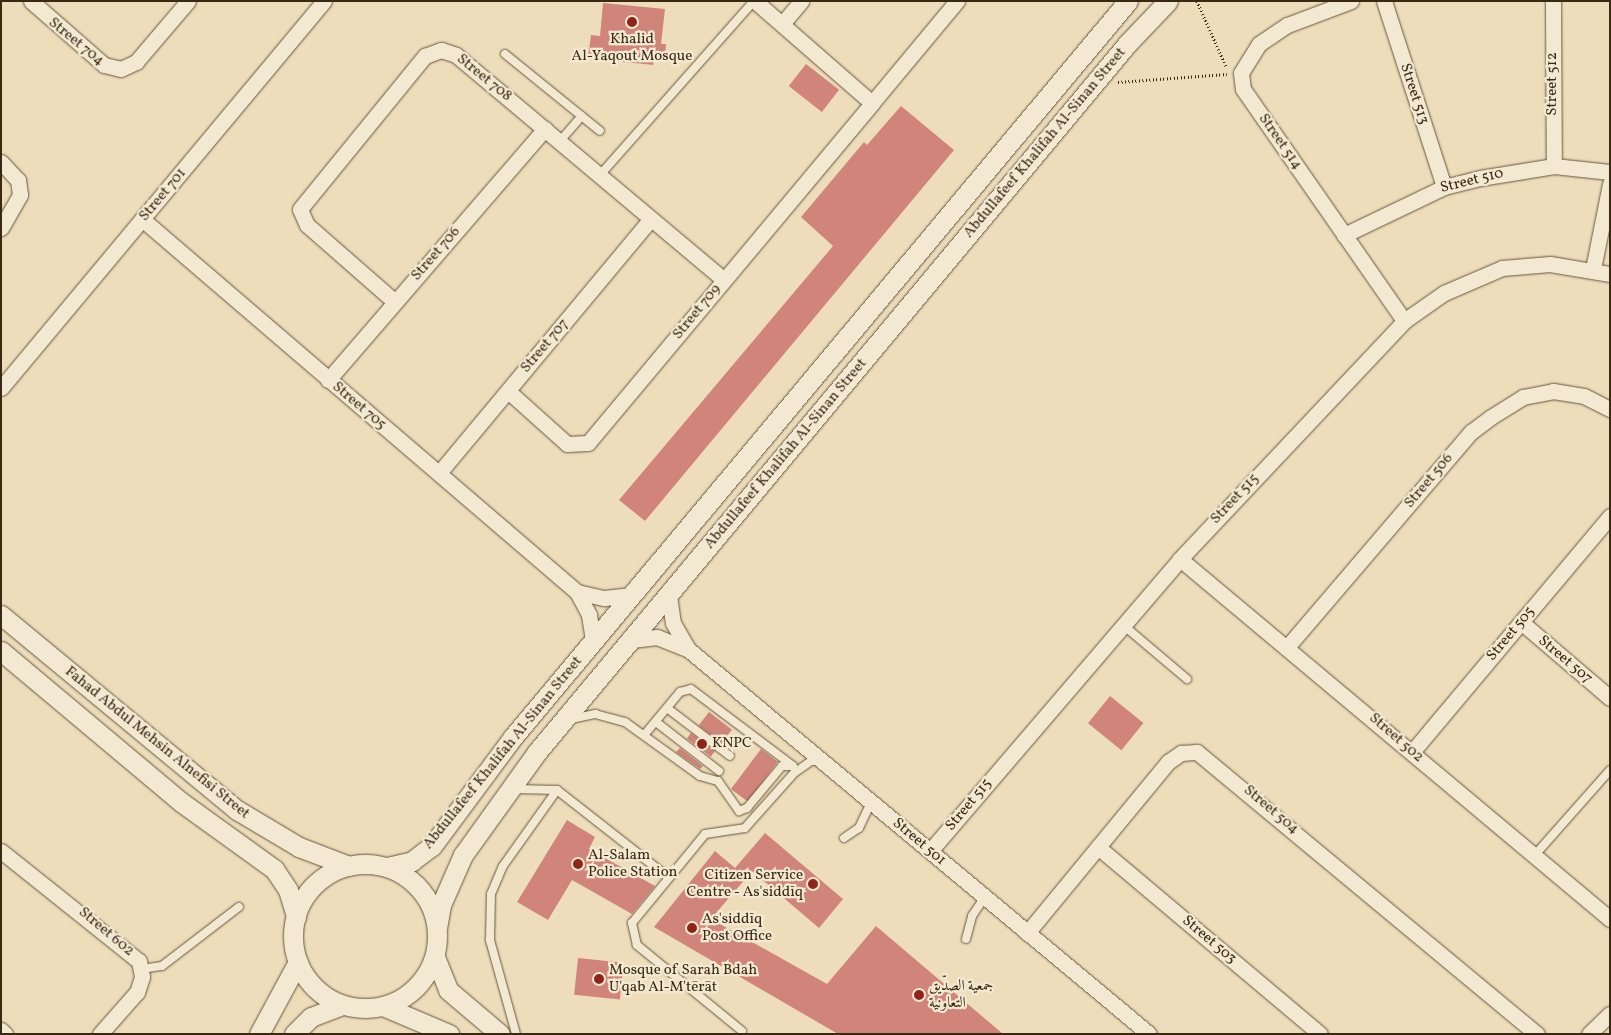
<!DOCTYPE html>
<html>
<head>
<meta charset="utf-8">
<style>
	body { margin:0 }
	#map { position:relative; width:1611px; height:1035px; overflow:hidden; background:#edddbb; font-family:Vollkorn,Amiri,serif }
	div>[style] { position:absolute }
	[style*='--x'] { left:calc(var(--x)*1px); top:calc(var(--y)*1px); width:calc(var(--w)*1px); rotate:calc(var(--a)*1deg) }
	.building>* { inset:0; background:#d1857a; transform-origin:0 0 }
	.path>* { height:2.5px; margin-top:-1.25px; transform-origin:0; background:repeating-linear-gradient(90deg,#392912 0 1px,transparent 0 3.5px) }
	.roads { filter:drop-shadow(0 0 1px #66563c) drop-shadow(0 0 1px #66563c) }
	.service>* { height:8px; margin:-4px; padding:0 4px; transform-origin:4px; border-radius:4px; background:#f3e9d3 }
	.minor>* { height:15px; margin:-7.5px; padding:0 7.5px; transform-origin:7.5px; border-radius:7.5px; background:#f3e9d3 }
	.tertiary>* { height:19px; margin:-9.5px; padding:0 9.5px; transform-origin:9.5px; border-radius:9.5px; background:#f3e9d3 }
	.tertiary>.ring { margin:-9.5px; padding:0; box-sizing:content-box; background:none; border:19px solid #f3e9d3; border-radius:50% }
	.dots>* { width:14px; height:14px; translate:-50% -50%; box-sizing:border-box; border:2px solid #f3e9d3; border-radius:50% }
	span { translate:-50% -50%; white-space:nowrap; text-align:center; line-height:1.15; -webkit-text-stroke:4.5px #f3e9d3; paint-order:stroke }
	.poi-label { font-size:15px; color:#392912 }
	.left { translate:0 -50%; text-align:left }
	.right { translate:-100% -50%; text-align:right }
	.street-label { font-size:15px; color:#392912 }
	.frame { position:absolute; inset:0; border:2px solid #392912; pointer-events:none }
</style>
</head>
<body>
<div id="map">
	<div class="building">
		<div style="clip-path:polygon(603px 3px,665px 9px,661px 44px,666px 44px,665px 56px,655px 54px,653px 65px,588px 58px,591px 35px,600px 36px)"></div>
		<div style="left:806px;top:64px;width:42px;height:28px;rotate:38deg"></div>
		<div style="clip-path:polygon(901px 106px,954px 150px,645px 521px,619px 500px,833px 246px,801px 217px,864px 142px,867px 145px)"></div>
		<div style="left:1110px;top:696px;width:43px;height:35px;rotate:39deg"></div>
		<div style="left:709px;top:712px;width:29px;height:17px;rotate:38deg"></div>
		<div style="left:691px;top:733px;width:30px;height:7px;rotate:37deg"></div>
		<div style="clip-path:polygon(680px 748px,703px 766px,700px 769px,676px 752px)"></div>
		<div style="left:761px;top:749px;width:21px;height:50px;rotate:37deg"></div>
		<div style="clip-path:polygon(567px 820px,595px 837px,589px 849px,655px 886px,632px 914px,572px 880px,548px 920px,517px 902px)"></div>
		<div style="clip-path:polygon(765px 833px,843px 899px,819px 928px,752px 871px,711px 919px,827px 984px,876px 926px,1003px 1034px,838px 1034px,654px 927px,715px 851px,735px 868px)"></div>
		<div style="left:578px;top:958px;width:46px;height:37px;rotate:6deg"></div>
	</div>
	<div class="path">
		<div style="--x:1197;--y:1;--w:73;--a:65.9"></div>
		<div style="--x:1118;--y:82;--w:109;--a:-4.2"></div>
	</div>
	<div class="roads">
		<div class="service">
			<div style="--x:505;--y:54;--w:122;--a:39"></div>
			<div style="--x:560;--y:141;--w:33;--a:-49"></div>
			<div style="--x:600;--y:175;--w:232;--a:-48.5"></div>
			<div style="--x:1123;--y:625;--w:84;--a:40.2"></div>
			<div style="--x:667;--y:708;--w:79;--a:37.3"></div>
			<div style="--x:571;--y:719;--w:25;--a:-12"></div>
			<div style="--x:595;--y:714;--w:31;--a:15"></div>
			<div style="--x:625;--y:722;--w:92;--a:35.8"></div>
			<div style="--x:700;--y:776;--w:19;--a:16"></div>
			<div style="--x:718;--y:781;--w:37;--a:55"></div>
			<div style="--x:739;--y:811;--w:9;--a:-21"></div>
			<div style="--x:747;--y:808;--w:55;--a:-50.2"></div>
			<div style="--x:782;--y:766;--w:11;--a:0"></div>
			<div style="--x:656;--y:722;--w:80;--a:37.9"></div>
			<div style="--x:645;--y:734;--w:55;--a:-50.2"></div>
			<div style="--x:680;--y:692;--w:11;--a:-15"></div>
			<div style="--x:691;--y:689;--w:126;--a:37"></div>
			<div style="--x:515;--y:789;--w:42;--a:1.4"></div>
			<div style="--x:557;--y:790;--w:141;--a:38.1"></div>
			<div style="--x:844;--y:838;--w:18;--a:-34"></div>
			<div style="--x:859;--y:828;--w:29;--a:-65"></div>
			<div style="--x:1534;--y:856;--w:115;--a:-48.5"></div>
			<div style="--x:966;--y:939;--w:24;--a:-75"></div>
			<div style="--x:972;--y:916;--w:23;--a:-56"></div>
			<div style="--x:142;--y:969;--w:20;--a:-9"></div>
			<div style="--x:162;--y:966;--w:97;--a:-37.5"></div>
			<div style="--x:742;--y:1031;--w:136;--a:-140.7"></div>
			<div style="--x:637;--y:945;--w:23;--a:-103"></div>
			<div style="--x:632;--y:923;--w:115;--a:-50.6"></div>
			<div style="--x:705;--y:834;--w:40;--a:-8.5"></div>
			<div style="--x:745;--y:828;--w:74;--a:-48.3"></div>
			<div style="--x:794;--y:773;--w:21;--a:-35"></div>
			<div style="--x:811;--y:761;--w:10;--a:0"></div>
			<div style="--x:516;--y:1034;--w:98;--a:-105.5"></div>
			<div style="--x:490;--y:940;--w:46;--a:-88.8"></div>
			<div style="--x:491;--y:894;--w:30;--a:-67"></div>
			<div style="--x:503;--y:866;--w:93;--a:-54.6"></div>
		</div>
		<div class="minor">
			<div style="--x:31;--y:1;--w:97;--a:41.2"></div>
			<div style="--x:104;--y:65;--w:17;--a:13"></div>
			<div style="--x:121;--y:69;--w:17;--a:-25"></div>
			<div style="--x:136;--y:62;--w:80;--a:-49.6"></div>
			<div style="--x:755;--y:1;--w:155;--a:41.1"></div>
			<div style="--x:872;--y:103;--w:133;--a:-50.2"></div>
			<div style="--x:1351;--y:1;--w:68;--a:159.4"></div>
			<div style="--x:1287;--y:25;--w:34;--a:146"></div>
			<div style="--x:1259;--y:44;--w:34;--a:122"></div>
			<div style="--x:1241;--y:73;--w:16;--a:83"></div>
			<div style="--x:1243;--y:89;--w:282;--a:55.2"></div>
			<div style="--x:1384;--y:1;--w:195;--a:72.1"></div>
			<div style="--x:1553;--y:1;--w:165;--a:89.7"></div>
			<div style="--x:782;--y:24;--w:30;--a:-50"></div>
			<div style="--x:1;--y:162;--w:25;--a:47"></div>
			<div style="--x:18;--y:180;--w:15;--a:82"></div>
			<div style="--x:20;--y:195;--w:38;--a:120"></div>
			<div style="--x:142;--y:219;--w:573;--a:40.61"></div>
			<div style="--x:577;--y:592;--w:26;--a:62"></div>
			<div style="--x:589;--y:615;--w:26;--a:81"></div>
			<div style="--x:1344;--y:235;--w:111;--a:-25.6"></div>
			<div style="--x:1444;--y:187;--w:37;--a:-14"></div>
			<div style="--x:1480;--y:178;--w:75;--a:-9.2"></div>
			<div style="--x:1554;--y:166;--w:56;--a:6.1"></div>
			<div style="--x:1593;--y:269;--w:87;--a:-78.7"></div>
			<div style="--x:395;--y:302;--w:117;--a:-138.8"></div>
			<div style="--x:307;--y:225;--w:17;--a:-114"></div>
			<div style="--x:300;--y:209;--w:198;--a:-50.8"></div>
			<div style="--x:425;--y:56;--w:17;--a:-21"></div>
			<div style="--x:441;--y:50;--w:16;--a:18"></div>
			<div style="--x:456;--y:55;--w:350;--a:40"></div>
			<div style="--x:328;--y:380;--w:332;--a:-49.2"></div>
			<div style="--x:1;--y:388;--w:504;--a:-50.15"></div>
			<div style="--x:508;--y:391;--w:79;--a:41.9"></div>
			<div style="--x:567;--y:444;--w:21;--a:-3"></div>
			<div style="--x:588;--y:443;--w:443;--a:-50.1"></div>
			<div style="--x:439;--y:473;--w:331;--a:-50.2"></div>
			<div style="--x:1180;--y:559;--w:561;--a:39.94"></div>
			<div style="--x:577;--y:592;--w:28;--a:13"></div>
			<div style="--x:604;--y:598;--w:28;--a:-6"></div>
			<div style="--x:669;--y:595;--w:28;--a:82"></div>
			<div style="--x:673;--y:623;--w:30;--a:60"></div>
			<div style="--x:1521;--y:622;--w:117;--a:40.5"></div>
			<div style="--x:632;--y:640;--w:25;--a:-7"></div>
			<div style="--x:657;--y:637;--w:35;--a:22"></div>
			<div style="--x:689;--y:650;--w:599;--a:39.85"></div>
			<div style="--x:1288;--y:646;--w:282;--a:-49.5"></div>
			<div style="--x:1471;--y:432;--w:25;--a:-37"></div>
			<div style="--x:1491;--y:417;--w:38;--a:-32"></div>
			<div style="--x:1523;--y:397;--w:31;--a:-11"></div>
			<div style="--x:1553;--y:391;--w:31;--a:9"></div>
			<div style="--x:1584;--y:396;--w:29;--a:27"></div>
			<div style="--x:1412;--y:752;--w:308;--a:-50"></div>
			<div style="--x:1098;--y:847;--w:290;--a:40.1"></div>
			<div style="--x:1;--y:851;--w:176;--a:38.6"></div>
			<div style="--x:139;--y:961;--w:16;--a:79"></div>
			<div style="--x:142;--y:977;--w:16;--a:108"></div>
			<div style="--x:137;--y:992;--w:56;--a:131.4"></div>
			<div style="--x:930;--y:851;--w:384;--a:-49.4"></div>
			<div style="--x:1180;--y:559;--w:327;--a:-46.7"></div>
			<div style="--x:1404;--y:321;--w:49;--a:-35"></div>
			<div style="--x:1444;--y:293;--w:63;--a:-23.3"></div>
			<div style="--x:1502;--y:268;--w:48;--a:-4.8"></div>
			<div style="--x:1550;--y:264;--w:61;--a:9.5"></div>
			<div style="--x:1027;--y:933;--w:222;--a:-50.5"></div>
			<div style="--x:1168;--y:762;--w:16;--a:-35"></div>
			<div style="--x:1181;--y:753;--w:16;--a:-4"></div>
			<div style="--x:1197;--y:752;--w:442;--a:39.7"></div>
			<div style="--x:1;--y:1030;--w:6;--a:45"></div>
			<div style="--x:1589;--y:1034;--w:29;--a:-44"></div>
		</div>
		<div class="tertiary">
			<div style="--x:1;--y:615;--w:306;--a:39.6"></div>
			<div style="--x:237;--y:810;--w:72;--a:30.8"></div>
			<div style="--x:299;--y:847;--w:53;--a:20.8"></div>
			<div style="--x:1;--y:651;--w:235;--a:40"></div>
			<div style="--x:181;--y:802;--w:115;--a:35.8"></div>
			<div style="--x:274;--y:869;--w:25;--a:56"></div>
			<div style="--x:288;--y:890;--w:28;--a:73"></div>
			<div class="ring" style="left:293px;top:864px;width:125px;height:125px"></div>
			<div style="--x:387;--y:867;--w:26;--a:-13"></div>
			<div style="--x:412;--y:861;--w:25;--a:-37"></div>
			<div style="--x:432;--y:846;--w:136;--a:-53.4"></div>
			<div style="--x:513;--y:737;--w:959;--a:-50.12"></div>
			<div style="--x:437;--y:928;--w:23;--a:-80"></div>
			<div style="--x:441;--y:905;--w:55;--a:-66.3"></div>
			<div style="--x:463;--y:855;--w:127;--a:-54.3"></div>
			<div style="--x:537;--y:752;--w:922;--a:-50.19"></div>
			<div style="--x:1127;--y:44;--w:59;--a:-46.4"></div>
			<div style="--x:435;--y:957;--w:35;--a:68"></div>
			<div style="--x:448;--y:990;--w:68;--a:40.2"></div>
			<div style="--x:383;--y:1006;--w:72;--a:23"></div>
			<div style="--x:259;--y:1034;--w:82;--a:-61.6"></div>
			<div style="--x:294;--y:1034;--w:24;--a:-45"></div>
			<div style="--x:311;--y:1017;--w:33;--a:-21"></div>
		</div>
	</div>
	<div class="dots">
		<div style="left:632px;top:22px;background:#8f2418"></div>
		<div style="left:702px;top:744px;background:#8f2418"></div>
		<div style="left:578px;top:864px;background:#8f2418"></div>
		<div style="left:813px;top:884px;background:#8f2418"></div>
		<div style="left:692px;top:928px;background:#8f2418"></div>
		<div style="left:599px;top:979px;background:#8f2418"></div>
		<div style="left:919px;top:995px;background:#8f2418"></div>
	</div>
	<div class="poi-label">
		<span style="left:632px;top:48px">Khalid<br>Al-Yaqout Mosque</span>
		<span class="left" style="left:712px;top:744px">KNPC</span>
		<span class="left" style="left:588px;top:864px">Al-Salam<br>Police Station</span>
		<span class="right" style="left:803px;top:884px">Citizen Service<br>Centre - As'siddīq</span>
		<span class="left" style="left:702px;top:928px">As'siddīq<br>Post Office</span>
		<span class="left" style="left:609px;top:979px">Mosque of Sarah Bdah<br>U'qab Al-M'tērāt</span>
		<span class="left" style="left:929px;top:995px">جمعية الصدّيق<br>التعاونية</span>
	</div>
	<div class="street-label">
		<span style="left:76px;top:42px;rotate:39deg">Street 704</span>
		<span style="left:484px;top:78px;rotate:39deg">Street 708</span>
		<span style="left:1553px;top:84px;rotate:-90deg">Street 512</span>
		<span style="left:1414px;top:94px;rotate:72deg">Street 513</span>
		<span style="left:1280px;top:142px;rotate:55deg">Street 514</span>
		<span style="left:1045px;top:143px;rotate:-50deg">Abdullafeef Khalifah Al-Sinan Street</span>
		<span style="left:1472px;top:181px;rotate:-14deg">Street 510</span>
		<span style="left:163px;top:195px;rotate:-50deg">Street 701</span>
		<span style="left:436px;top:254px;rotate:-49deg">Street 706</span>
		<span style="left:697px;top:312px;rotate:-51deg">Street 709</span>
		<span style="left:545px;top:346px;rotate:-50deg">Street 707</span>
		<span style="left:359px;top:406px;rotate:40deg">Street 705</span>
		<span style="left:786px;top:454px;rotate:-50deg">Abdullafeef Khalifah Al-Sinan Street</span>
		<span style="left:1429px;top:481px;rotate:-50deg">Street 506</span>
		<span style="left:1235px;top:499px;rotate:-47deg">Street 515</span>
		<span style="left:1511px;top:634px;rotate:-50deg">Street 505</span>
		<span style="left:1565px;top:660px;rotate:40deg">Street 507</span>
		<span style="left:1396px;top:738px;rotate:41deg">Street 502</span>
		<span style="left:157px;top:743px;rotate:39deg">Fahad Abdul Mehsin Alnefisi Street</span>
		<span style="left:503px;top:753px;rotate:-51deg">Abdullafeef Khalifah Al-Sinan Street</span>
		<span style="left:969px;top:805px;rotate:-50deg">Street 515</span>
		<span style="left:1271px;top:810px;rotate:40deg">Street 504</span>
		<span style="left:919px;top:842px;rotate:40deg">Street 501</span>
		<span style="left:106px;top:932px;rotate:40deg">Street 602</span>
		<span style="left:1209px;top:940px;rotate:40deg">Street 503</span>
	</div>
	<div class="frame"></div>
</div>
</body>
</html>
